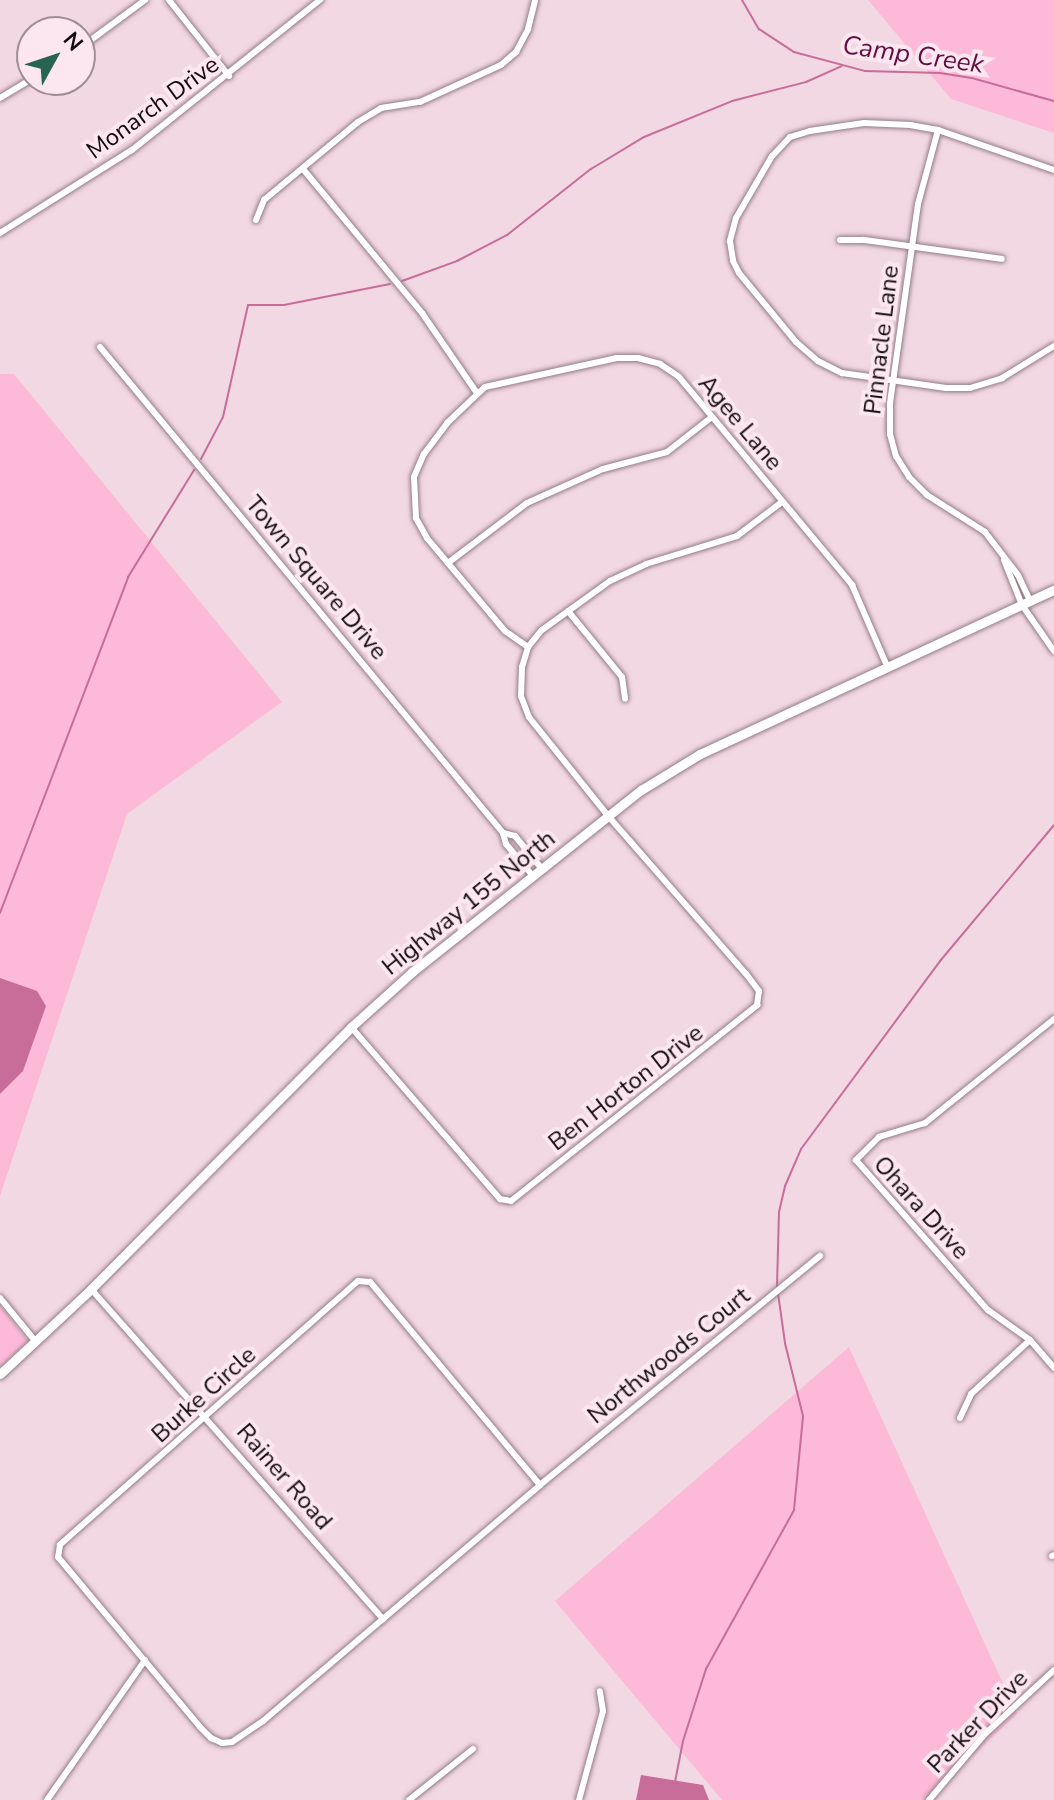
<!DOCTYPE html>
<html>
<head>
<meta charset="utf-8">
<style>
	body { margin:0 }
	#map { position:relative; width:1054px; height:1800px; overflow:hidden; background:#f2d8e3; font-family:"Nunito Sans",sans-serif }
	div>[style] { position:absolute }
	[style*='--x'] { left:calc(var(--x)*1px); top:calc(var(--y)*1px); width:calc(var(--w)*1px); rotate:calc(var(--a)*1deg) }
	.green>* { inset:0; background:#fcbad8 }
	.water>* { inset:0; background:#c86c9a }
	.stream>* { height:2px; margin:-1px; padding:0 1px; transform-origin:1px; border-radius:1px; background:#c86c9a }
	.roads { filter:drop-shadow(0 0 2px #947c87) drop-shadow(0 0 2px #947c87) }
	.street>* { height:6px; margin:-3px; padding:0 3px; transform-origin:3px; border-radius:3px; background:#fff }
	.secondary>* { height:9px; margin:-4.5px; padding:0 4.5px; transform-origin:4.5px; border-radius:4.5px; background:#fff }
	span { translate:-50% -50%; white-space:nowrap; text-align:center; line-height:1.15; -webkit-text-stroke:8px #fce6ef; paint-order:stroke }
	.street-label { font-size:24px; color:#130b0f }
	.water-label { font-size:26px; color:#620d40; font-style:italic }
	.north { position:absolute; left:16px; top:16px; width:80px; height:80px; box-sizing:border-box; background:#fce6ef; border:2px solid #9f8e95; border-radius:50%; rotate:50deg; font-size:22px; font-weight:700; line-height:32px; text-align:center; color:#130b0f }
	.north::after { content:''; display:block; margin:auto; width:28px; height:36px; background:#276552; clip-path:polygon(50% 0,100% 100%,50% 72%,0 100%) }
</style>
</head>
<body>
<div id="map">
	<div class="green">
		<div style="clip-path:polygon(868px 0,1054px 0,1054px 133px,951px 99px)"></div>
		<div style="clip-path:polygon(0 374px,14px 374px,282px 702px,127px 814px,0 1196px)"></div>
		<div style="clip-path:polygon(0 1305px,28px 1341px,0 1368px)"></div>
		<div style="clip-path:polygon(849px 1347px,1017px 1714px,946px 1780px,932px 1800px,722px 1800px,555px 1601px)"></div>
	</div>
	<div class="water">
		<div style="clip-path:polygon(0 978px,37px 991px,46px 1006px,23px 1071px,0 1094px)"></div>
		<div style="clip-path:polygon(641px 1775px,703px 1785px,709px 1800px,636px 1800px)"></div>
	</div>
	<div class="stream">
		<div style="--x:742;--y:0;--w:34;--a:60"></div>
		<div style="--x:759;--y:29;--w:42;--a:33.3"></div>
		<div style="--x:794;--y:52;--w:73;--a:15"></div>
		<div style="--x:865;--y:71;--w:75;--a:1.5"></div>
		<div style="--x:940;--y:73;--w:32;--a:9"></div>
		<div style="--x:972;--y:78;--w:85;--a:15.7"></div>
		<div style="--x:402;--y:281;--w:59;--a:-20"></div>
		<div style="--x:457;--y:261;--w:56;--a:-27.5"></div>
		<div style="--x:507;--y:235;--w:107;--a:-38.2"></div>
		<div style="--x:591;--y:169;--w:62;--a:-31.1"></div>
		<div style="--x:644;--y:137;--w:95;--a:-22.2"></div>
		<div style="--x:732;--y:101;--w:76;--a:-14.4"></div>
		<div style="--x:806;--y:82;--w:39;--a:-24"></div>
		<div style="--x:201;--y:459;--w:47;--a:-62.4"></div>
		<div style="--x:223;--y:417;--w:115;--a:-77.4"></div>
		<div style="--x:248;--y:305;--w:36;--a:0"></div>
		<div style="--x:284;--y:305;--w:108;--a:-11.2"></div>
		<div style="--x:0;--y:913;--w:360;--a:-69.1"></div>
		<div style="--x:128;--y:577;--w:126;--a:-58.3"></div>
		<div style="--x:777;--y:1287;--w:75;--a:-88.5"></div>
		<div style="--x:779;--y:1212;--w:27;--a:-77"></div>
		<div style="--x:785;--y:1186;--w:40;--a:-66.6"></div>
		<div style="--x:801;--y:1149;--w:234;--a:-53.5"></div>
		<div style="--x:940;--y:961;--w:177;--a:-50"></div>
		<div style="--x:675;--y:1782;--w:42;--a:-79"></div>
		<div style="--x:683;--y:1741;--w:76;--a:-72.3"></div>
		<div style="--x:706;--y:1669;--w:182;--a:-61"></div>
		<div style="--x:794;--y:1510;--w:94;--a:-84.5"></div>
		<div style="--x:803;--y:1416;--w:75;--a:-103.9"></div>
		<div style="--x:785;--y:1343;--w:50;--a:-98"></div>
	</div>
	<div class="roads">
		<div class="street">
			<div style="--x:169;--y:0;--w:97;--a:51.7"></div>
			<div style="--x:80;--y:48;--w:81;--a:-36.4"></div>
			<div style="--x:0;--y:98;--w:37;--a:-31"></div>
			<div style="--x:938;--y:130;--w:77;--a:105.1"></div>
			<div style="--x:918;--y:204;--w:202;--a:98"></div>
			<div style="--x:890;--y:404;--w:30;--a:90"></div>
			<div style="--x:890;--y:434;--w:23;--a:75"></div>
			<div style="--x:896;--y:456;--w:25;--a:58"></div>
			<div style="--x:909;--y:477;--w:25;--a:45"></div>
			<div style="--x:927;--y:495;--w:69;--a:32.5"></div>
			<div style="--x:985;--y:532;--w:54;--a:52.5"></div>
			<div style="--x:1018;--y:575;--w:29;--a:65"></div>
			<div style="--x:303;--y:169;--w:187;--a:50.4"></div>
			<div style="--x:422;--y:313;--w:97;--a:55.5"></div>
			<div style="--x:1054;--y:170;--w:123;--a:-161"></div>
			<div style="--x:938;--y:130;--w:27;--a:-170"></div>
			<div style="--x:911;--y:125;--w:47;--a:-177.6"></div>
			<div style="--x:864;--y:123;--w:55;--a:171.6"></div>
			<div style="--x:810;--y:131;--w:21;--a:163"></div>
			<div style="--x:790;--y:137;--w:26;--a:133"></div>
			<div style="--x:772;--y:156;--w:72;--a:120.1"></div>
			<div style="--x:736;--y:218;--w:24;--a:105"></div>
			<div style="--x:730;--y:241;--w:20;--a:81"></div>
			<div style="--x:733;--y:261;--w:13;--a:63"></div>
			<div style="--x:739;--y:273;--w:89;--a:50.4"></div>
			<div style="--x:796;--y:342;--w:29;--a:41"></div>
			<div style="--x:818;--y:361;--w:27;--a:27"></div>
			<div style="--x:842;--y:373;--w:105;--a:8.2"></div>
			<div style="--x:946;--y:388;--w:24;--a:0"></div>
			<div style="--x:970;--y:388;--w:34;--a:-17"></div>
			<div style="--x:1002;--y:378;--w:61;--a:-31.6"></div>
			<div style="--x:256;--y:220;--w:22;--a:-68"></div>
			<div style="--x:264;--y:200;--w:122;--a:-39.7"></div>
			<div style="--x:358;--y:122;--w:27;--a:-31"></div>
			<div style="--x:381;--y:108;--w:39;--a:-9"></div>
			<div style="--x:420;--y:102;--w:89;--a:-24.6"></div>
			<div style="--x:501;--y:65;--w:20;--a:-41"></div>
			<div style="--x:516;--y:52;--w:26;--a:-62"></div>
			<div style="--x:528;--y:29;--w:30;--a:-76"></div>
			<div style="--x:0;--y:233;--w:156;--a:-32.2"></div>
			<div style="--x:132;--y:150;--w:241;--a:-38.6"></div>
			<div style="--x:840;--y:240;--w:24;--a:0"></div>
			<div style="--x:864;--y:240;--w:139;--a:7.8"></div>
			<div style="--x:100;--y:347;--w:631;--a:50.33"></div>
			<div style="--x:503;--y:833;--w:11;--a:75"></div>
			<div style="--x:506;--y:844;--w:42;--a:49.8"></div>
			<div style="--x:1004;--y:560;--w:48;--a:68.2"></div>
			<div style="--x:1022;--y:605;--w:56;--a:55.2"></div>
			<div style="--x:448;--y:563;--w:99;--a:-37.2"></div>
			<div style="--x:527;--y:503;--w:83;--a:-24.1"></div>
			<div style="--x:603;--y:469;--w:66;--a:-14.9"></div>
			<div style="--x:667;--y:452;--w:57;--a:-37.9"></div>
			<div style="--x:568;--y:611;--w:85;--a:50.7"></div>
			<div style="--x:622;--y:677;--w:22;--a:82"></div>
			<div style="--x:528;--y:647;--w:22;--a:-51"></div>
			<div style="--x:542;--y:630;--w:84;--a:-35.8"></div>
			<div style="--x:610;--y:581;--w:40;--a:-25"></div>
			<div style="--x:646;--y:564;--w:95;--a:-17.1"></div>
			<div style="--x:737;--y:536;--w:56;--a:-37.1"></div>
			<div style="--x:503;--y:833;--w:12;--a:14"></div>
			<div style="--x:515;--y:836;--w:43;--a:50.7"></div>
			<div style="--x:1054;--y:1019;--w:166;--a:141.1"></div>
			<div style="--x:925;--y:1123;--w:48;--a:163.1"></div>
			<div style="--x:879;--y:1137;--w:33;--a:135"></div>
			<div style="--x:856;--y:1160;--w:200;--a:48.7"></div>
			<div style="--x:988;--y:1310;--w:52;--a:35.5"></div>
			<div style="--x:1030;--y:1340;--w:37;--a:49"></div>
			<div style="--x:351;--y:1027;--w:228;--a:49.1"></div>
			<div style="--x:500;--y:1199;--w:11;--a:10"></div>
			<div style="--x:511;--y:1201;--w:315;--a:-38.5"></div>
			<div style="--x:757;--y:1005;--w:14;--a:-82"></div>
			<div style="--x:759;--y:991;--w:21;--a:-127"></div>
			<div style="--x:746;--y:974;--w:208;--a:-131.1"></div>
			<div style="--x:609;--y:817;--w:128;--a:-128.7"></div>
			<div style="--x:529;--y:717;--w:22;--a:-111"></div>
			<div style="--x:521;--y:696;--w:29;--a:-88"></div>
			<div style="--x:522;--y:667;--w:21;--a:-73"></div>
			<div style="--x:528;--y:647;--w:28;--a:-145"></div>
			<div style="--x:505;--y:631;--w:121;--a:-130"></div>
			<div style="--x:427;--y:538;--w:23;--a:-119"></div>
			<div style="--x:416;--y:518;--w:41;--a:-92.8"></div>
			<div style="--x:414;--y:477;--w:25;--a:-67"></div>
			<div style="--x:424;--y:454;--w:39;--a:-53"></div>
			<div style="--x:447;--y:423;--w:52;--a:-43.5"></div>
			<div style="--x:485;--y:387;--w:135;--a:-12.4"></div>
			<div style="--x:617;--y:358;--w:21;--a:0"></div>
			<div style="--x:638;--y:358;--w:23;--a:15"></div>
			<div style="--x:660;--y:364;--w:23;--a:34"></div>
			<div style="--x:679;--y:377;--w:271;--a:50.2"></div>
			<div style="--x:852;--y:585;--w:90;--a:66.6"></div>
			<div style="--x:91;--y:1289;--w:441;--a:48.5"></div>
			<div style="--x:0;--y:1298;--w:57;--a:50.7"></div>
			<div style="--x:960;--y:1418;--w:26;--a:-65"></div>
			<div style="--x:971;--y:1394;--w:80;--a:-42.5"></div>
			<div style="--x:540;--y:1485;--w:265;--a:-129.9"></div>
			<div style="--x:370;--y:1282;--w:12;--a:-175"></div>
			<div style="--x:358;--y:1281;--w:398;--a:138.5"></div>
			<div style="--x:60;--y:1545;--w:12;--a:99"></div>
			<div style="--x:58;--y:1557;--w:222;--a:50.1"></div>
			<div style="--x:200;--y:1727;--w:16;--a:45"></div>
			<div style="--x:211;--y:1738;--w:12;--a:24"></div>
			<div style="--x:222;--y:1743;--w:10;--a:-6"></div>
			<div style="--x:232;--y:1742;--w:37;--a:-34"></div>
			<div style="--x:263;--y:1721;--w:364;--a:-40.4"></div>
			<div style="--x:540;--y:1485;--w:362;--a:-39.3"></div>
			<div style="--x:1052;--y:1556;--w:2;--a:-27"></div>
			<div style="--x:47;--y:1800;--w:171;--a:-55"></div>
			<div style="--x:409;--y:1800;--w:82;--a:-38.6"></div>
			<div style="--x:579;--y:1800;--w:92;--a:-74.9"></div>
			<div style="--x:603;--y:1711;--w:20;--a:-99"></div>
			<div style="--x:929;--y:1800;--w:87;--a:-49.7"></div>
			<div style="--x:985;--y:1734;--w:94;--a:-42.8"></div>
		</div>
		<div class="secondary">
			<div style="--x:0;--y:1374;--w:125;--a:-43"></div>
			<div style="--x:91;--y:1289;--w:369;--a:-45.2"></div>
			<div style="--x:351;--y:1027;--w:82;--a:-42"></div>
			<div style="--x:412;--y:972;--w:293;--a:-38.5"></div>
			<div style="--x:641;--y:790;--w:69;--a:-31.4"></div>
			<div style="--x:700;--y:754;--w:390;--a:-24.9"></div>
		</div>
	</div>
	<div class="street-label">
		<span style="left:153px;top:108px;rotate:-36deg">Monarch Drive</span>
		<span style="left:882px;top:340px;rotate:-83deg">Pinnacle Lane</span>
		<span style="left:740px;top:423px;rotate:50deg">Agee Lane</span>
		<span style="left:316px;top:578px;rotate:50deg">Town Square Drive</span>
		<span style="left:469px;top:903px;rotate:-39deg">Highway 155 North</span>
		<span style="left:626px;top:1088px;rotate:-38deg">Ben Horton Drive</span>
		<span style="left:921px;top:1208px;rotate:48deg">Ohara Drive</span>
		<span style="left:669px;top:1356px;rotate:-39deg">Northwoods Court</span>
		<span style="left:204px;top:1395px;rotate:-42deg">Burke Circle</span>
		<span style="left:284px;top:1477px;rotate:49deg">Rainer Road</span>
		<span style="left:978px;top:1722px;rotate:-46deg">Parker Drive</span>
	</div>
	<div class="water-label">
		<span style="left:913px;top:55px;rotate:8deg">Camp Creek</span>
	</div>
	<div class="north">N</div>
</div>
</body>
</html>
